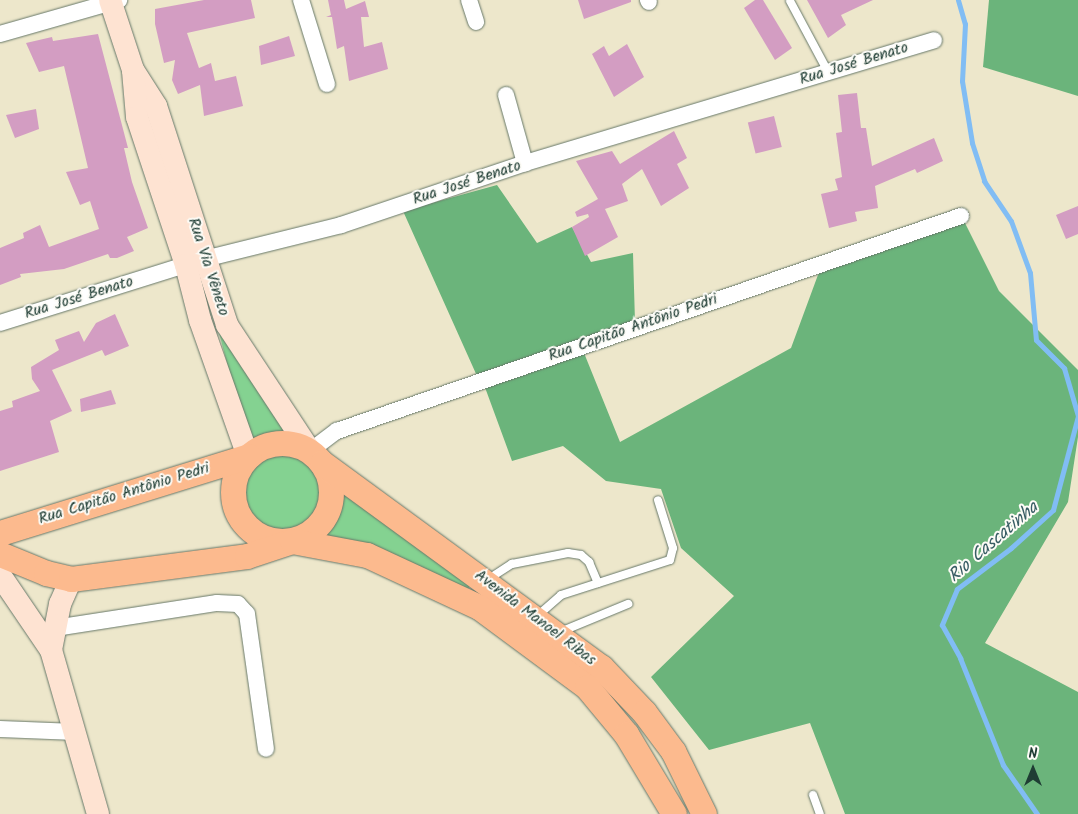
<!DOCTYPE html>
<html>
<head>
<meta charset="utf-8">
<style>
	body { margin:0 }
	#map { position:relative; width:1078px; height:814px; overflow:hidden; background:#ede7cb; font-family:Kalam,sans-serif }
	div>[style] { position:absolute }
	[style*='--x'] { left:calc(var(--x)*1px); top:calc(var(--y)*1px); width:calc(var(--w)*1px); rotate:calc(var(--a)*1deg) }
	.green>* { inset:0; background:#84d291 }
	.round { border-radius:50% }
	.forest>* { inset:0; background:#6bb47b }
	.stream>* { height:5px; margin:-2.5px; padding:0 2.5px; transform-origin:2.5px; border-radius:2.5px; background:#81bdf4 }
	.building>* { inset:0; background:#d39dc2; transform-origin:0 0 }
	.roads { filter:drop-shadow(0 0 1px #677869) drop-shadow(0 0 1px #677869) }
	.lane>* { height:8px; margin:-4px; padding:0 4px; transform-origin:4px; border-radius:4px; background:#fff }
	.street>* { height:16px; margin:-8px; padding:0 8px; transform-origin:8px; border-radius:8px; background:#fff }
	.secondary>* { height:22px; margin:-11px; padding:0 11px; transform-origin:11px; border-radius:11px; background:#fee3d2 }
	.primary>* { height:25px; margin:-12.5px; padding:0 12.5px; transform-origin:12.5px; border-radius:12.5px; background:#fcba8e }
	.primary>.ring { margin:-12.5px; padding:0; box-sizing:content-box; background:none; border:25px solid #fcba8e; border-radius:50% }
	span { translate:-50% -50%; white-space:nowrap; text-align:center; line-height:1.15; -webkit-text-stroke:4px #fdfcf7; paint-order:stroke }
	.street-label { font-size:16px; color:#1f3d34 }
	.water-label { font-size:18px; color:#385d64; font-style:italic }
	.north { position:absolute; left:1008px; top:744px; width:50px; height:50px; -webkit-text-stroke:4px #fdfcf7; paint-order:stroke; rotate:0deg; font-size:14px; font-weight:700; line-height:20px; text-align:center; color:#1f3d34 }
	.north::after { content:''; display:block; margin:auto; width:18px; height:22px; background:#1f3d34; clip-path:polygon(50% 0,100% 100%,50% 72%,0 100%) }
</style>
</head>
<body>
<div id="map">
	<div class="green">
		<div style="clip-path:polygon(216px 321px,289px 438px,248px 445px)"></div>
		<div class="round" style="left:244px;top:454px;width:76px;height:76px"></div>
		<div style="clip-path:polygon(338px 481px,470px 586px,468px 589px,310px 540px,332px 522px,337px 506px)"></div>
	</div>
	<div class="forest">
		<div style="clip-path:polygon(989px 0,1078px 0,1078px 96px,983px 67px)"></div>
		<div style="clip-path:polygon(497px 185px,537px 243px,572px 227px,591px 262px,633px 253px,635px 322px,477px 376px,403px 211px)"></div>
		<div style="clip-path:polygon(962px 217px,999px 291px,1078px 370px,1078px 437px,1068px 502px,985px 643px,1078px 692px,1078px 814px,845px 814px,810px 723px,709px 750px,651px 677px,734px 596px,681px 548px,661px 489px,606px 481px,563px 446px,512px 461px,483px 382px,582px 348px,620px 442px,791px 348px,822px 264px)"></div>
	</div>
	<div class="stream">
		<div style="--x:958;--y:0;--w:25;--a:74"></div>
		<div style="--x:965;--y:24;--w:57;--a:93"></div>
		<div style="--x:962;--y:81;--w:63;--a:80.8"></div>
		<div style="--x:972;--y:143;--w:40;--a:72"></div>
		<div style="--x:984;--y:181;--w:48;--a:56"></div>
		<div style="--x:1011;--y:221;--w:55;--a:69.9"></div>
		<div style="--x:1030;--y:273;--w:67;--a:84.9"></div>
		<div style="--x:1036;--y:340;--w:40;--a:45"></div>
		<div style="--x:1064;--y:368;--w:50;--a:73.7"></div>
		<div style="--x:1078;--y:416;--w:97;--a:104.9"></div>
		<div style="--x:1053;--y:510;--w:57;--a:137.9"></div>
		<div style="--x:1011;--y:548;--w:68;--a:142.8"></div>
		<div style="--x:957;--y:589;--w:39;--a:113"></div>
		<div style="--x:942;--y:625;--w:38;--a:61"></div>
		<div style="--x:960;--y:658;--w:115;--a:68.1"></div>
		<div style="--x:1003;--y:765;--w:60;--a:55.2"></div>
	</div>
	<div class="building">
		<div style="clip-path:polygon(204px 0,251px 0,255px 18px,187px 33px,199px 68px,211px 63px,215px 81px,236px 76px,243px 106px,204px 116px,200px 85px,178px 94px,172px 80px,175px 60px,164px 63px,155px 24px,155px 9px)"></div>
		<div style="clip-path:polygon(328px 0,344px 0,346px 9px,365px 1px,369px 17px,361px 17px,364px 47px,382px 42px,388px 69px,349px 81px,344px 46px,337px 49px,332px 17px,326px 17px,331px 15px)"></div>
		<div style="clip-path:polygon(578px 0,631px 0,631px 2px,584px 19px)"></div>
		<div style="clip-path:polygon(755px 0,763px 0,792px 48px,775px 60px,744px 8px)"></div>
		<div style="clip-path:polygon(807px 0,873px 0,841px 15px,846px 25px,828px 38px)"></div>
		<div style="clip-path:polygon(98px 34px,128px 148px,124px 148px,132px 182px,148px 228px,127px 237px,134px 251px,117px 258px,110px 258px,108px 254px,64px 269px,20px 274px,21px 277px,0 285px,0 248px,24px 238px,23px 233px,40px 225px,49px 247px,99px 229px,90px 201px,80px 205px,66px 172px,88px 168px,64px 66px,39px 72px,26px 43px,52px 37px,53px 41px)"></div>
		<div style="clip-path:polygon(289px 36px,295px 56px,261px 65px,259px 46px)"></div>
		<div style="clip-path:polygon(627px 44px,644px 77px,614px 97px,592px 54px,604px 46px,609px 56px)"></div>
		<div style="clip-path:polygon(857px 93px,861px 128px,866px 128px,872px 166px,934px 138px,943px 161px,917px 173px,915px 169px,875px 186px,878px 208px,855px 212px,857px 221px,829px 228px,821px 194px,838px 190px,835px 179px,842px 177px,836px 133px,842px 132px,838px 95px)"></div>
		<div style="clip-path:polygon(36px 109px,39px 129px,15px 138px,6px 115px)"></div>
		<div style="left:774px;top:116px;width:32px;height:27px;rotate:76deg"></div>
		<div style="clip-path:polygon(674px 131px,687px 158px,677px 164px,689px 188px,661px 206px,642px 169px,622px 184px,628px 201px,605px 209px,618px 237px,585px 256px,572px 227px,589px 217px,588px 214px,577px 217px,575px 212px,598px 199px,576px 161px,612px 151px,620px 164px)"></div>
		<div style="clip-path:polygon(1078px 206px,1078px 234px,1066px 239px,1056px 215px)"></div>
		<div style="clip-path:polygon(115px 314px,129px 346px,105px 356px,102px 350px,52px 370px,72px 411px,50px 421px,59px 452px,0 471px,0 411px,13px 407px,12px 401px,40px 391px,32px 379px,31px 367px,59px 350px,55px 340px,79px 331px,84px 342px,96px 323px)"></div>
		<div style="clip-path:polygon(111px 390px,116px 404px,81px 412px,80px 399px)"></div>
	</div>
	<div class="roads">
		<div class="lane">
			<div style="--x:790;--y:1;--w:81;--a:61.8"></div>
			<div style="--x:487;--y:580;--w:30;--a:-33"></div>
			<div style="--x:512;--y:564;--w:57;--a:-11.1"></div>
			<div style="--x:568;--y:553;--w:13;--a:9"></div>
			<div style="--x:581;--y:555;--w:11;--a:41"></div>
			<div style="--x:589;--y:562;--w:23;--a:67"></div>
			<div style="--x:536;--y:617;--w:33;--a:-41"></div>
			<div style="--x:561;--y:595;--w:114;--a:-17.8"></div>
			<div style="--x:670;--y:560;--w:12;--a:-76"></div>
			<div style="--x:673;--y:548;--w:50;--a:-107.4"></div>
			<div style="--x:560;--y:632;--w:74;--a:-22.4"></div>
			<div style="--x:813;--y:795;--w:20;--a:70"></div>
		</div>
		<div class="street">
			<div style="--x:301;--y:0;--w:88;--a:72.8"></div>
			<div style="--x:469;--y:0;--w:23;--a:72"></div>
			<div style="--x:648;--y:0;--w:2;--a:63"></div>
			<div style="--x:0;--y:34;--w:124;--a:-15.9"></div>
			<div style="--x:506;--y:95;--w:71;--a:74.4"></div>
			<div style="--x:0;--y:323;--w:214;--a:-17.4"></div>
			<div style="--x:204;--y:259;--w:141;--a:-13.9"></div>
			<div style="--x:341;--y:225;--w:194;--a:-18.6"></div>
			<div style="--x:525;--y:163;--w:427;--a:-16.7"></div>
			<div style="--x:310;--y:451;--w:34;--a:-37"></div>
			<div style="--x:337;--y:431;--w:660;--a:-19.01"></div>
			<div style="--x:55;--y:628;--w:164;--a:-8.8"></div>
			<div style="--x:217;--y:603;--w:21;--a:3"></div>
			<div style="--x:238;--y:604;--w:13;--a:48"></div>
			<div style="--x:247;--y:614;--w:136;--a:82"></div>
			<div style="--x:0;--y:729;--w:76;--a:2.3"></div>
		</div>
		<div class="secondary">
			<div style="--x:110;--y:0;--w:74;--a:71.8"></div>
			<div style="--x:133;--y:70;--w:43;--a:57.4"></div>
			<div style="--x:156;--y:106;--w:230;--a:72"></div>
			<div style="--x:227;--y:325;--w:151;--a:56.6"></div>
			<div style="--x:133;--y:71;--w:46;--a:85"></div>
			<div style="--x:137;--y:117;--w:156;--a:71.7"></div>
			<div style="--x:186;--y:265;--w:57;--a:75.7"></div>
			<div style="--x:200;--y:320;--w:144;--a:70.6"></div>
			<div style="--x:0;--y:575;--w:91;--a:55.8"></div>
			<div style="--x:51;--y:650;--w:171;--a:74"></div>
			<div style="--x:51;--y:650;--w:47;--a:-78.9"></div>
			<div style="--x:60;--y:604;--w:27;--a:-66"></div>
		</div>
		<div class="primary">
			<div class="ring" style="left:233px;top:443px;width:73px;height:73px"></div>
			<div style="--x:322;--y:463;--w:346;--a:36.2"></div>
			<div style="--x:601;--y:667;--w:62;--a:46.3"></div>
			<div style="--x:644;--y:712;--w:49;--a:53.4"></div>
			<div style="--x:673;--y:751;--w:70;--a:63.8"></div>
			<div style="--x:0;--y:533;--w:260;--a:-17.2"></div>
			<div style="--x:0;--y:554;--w:50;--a:22.4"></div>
			<div style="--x:46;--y:573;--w:26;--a:13"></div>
			<div style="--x:71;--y:579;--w:177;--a:-7.4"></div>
			<div style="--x:247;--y:556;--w:47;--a:-18.4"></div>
			<div style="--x:292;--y:541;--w:76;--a:10.6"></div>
			<div style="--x:367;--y:555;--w:123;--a:24.9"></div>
			<div style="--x:479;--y:607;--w:134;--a:36.5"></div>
			<div style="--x:587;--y:687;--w:61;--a:50.3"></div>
			<div style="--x:626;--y:734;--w:93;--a:59"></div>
		</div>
	</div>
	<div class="street-label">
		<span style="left:854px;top:64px;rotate:-17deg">Rua José Benato</span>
		<span style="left:467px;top:183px;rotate:-18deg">Rua José Benato</span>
		<span style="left:208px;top:267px;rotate:72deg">Rua Via Vêneto</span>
		<span style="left:79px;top:298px;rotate:-17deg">Rua José Benato</span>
		<span style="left:633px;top:328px;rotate:-19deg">Rua Capitão Antônio Pedri</span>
		<span style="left:124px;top:494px;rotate:-17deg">Rua Capitão Antônio Pedri</span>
		<span style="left:535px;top:618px;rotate:37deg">Avenida Manoel Ribas</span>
	</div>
	<div class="water-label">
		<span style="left:994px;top:543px;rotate:-41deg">Rio Cascatinha</span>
	</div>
	<div class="north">N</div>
</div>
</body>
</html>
